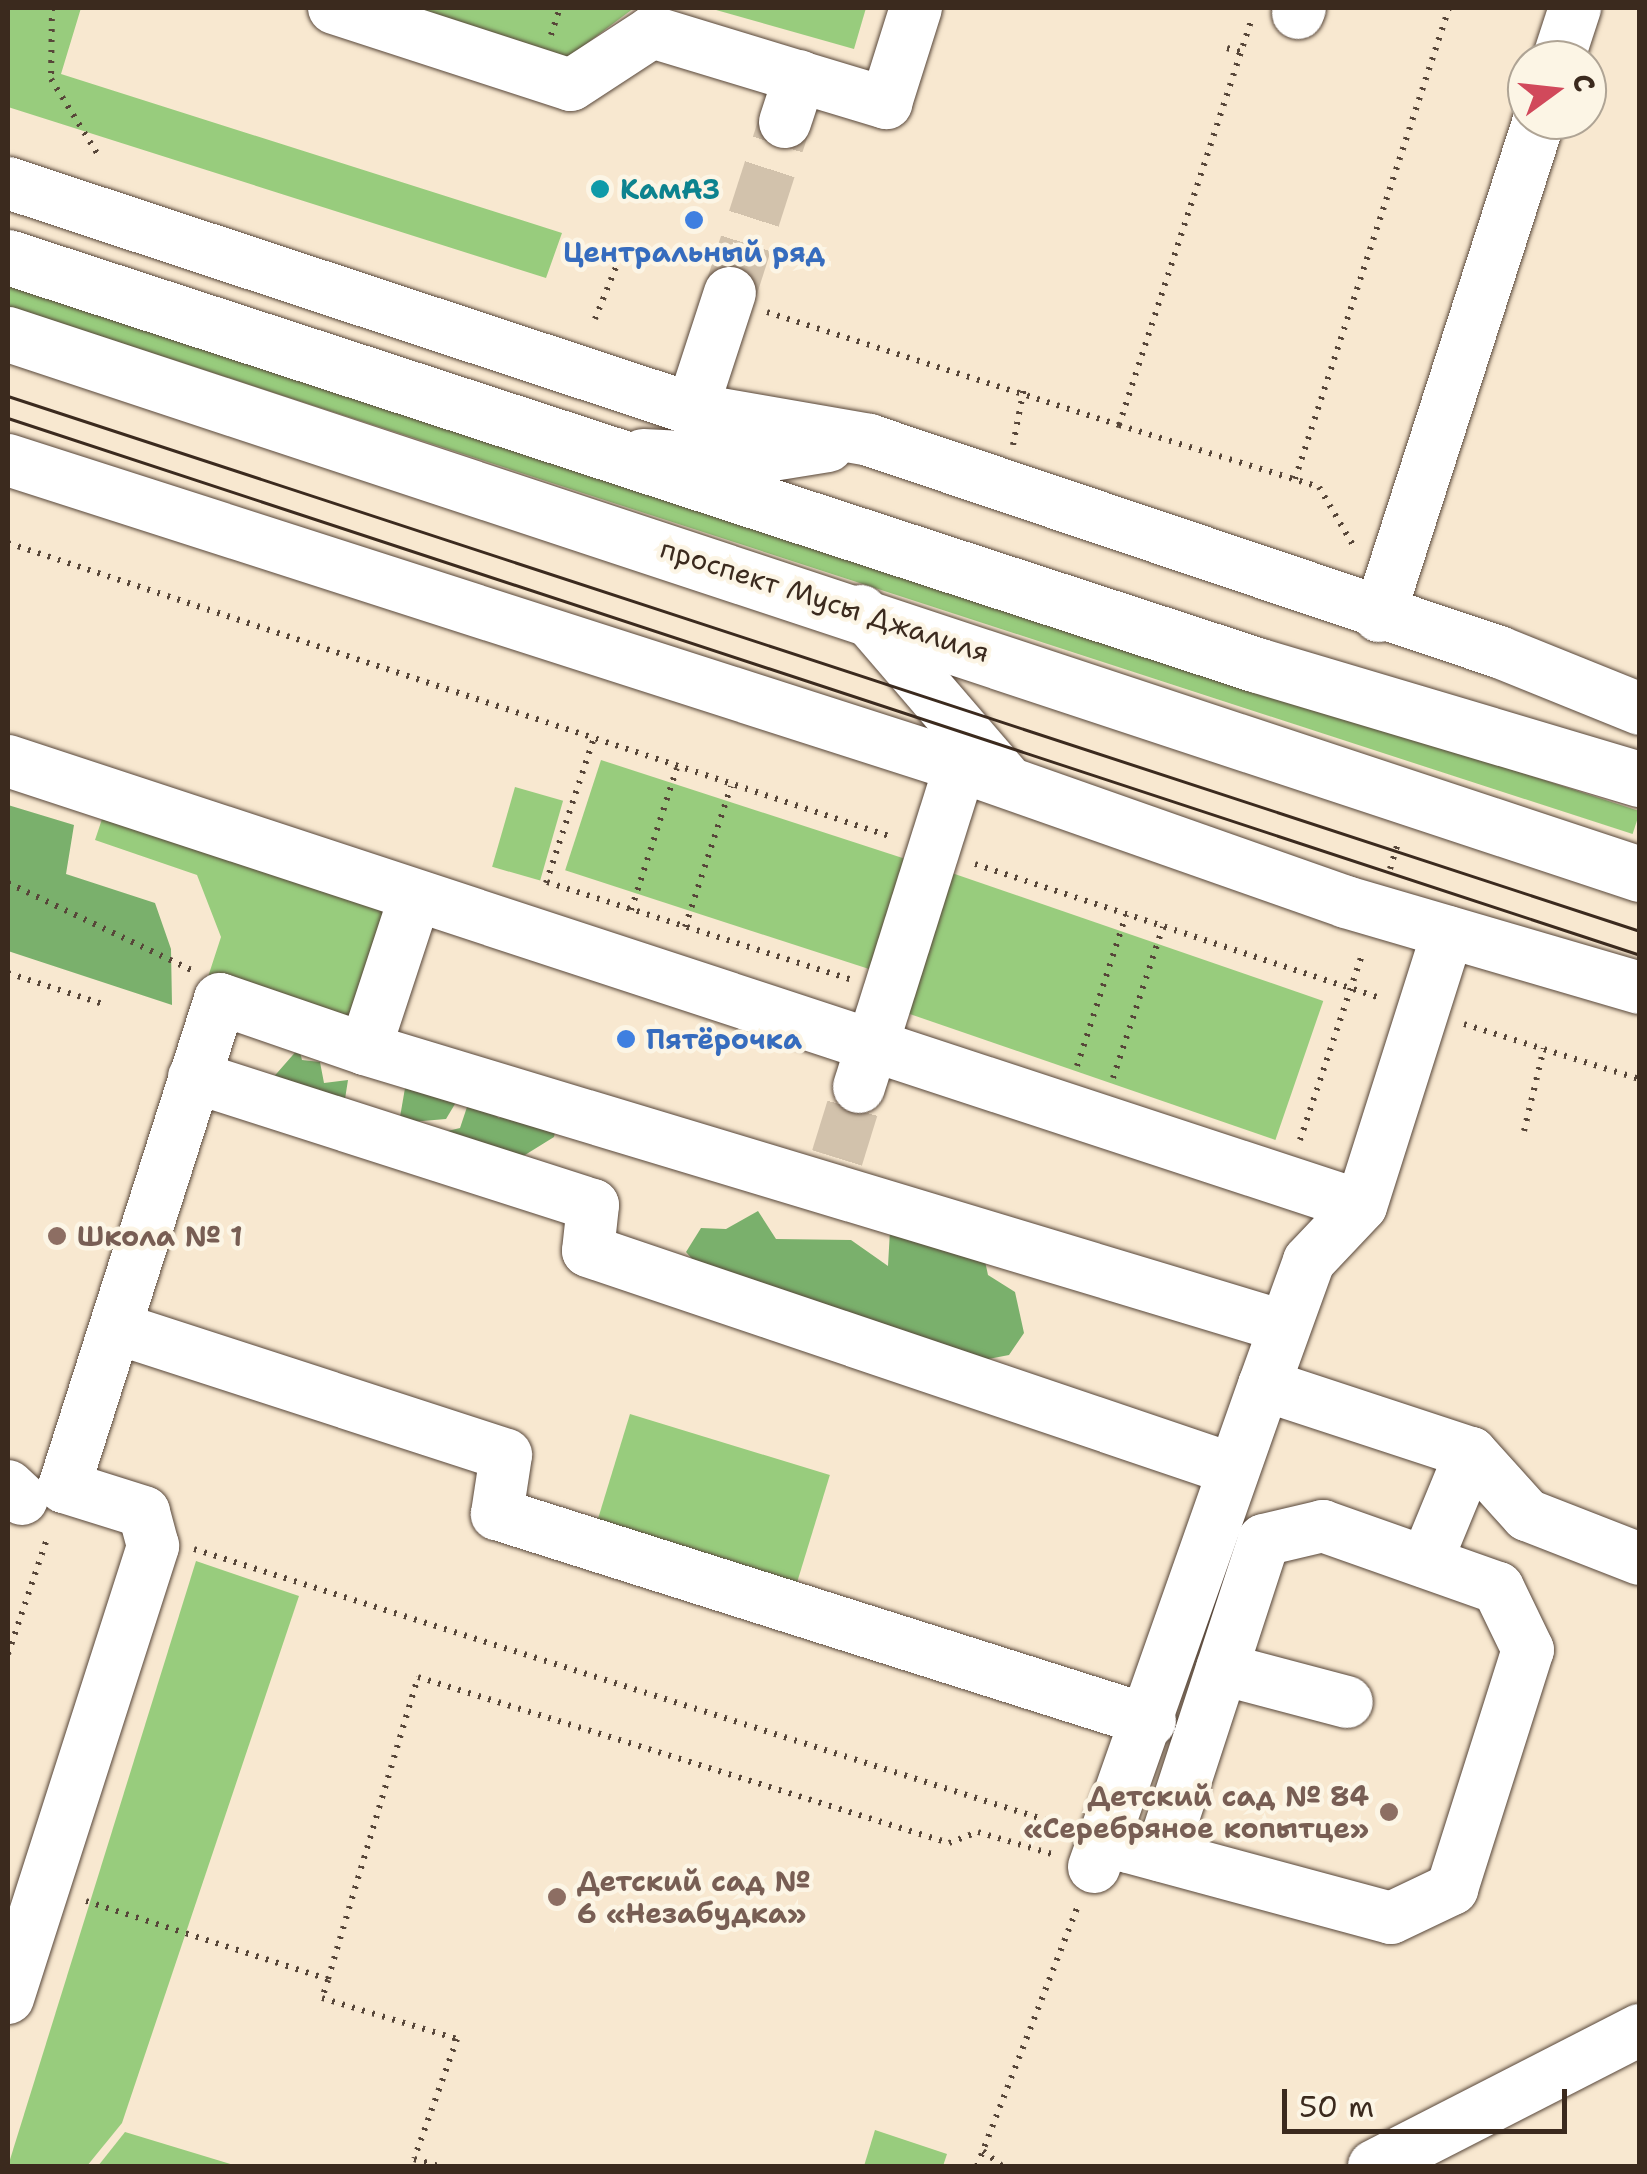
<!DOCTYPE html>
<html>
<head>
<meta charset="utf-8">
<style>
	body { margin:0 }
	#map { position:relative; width:1647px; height:2174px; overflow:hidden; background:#f8e8d0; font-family:"Shantell Sans",sans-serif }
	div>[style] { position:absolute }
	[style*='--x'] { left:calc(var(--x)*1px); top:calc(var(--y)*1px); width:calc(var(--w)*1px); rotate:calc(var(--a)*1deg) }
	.green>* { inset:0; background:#98cc7d; transform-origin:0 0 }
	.forest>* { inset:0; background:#7ab06c }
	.minor-tunnel>* { height:52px; margin-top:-26px; transform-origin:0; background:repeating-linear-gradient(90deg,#d2c2ac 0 52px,transparent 0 78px) }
	.path>* { height:6px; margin-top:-3px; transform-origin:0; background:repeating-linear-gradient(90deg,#574639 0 2.5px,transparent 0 10.5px) }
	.roads { filter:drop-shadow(0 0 2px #574639) drop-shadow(0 0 2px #574639) }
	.minor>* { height:52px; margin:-26px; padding:0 26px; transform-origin:26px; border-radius:26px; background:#fff }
	.major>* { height:55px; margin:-27.5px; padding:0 27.5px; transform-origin:27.5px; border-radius:27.5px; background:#fff }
	.tram>* { height:2.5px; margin:-1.25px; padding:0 1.25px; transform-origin:1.25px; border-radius:1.25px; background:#3b2a1e }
	.dots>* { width:28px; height:28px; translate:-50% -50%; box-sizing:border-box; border:5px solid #fcf5e5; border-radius:50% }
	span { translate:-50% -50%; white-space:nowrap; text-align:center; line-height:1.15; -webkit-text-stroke:9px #fcf5e5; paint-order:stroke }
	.culture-label { font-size:28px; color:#0d838f; font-weight:700 }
	.left { translate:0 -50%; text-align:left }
	.shop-label { font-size:28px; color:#366cbe; font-weight:700 }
	.street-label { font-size:28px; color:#3b2a1e }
	.education-label { font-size:28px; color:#785e54; font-weight:700 }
	.right { translate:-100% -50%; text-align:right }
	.frame { position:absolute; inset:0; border:10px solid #3b2a1e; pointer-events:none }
	.north { position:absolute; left:1507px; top:40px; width:100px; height:100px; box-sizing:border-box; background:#fcf5e5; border:2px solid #afa495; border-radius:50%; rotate:75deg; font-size:28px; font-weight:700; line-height:40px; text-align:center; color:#3b2a1e }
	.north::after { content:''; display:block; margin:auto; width:35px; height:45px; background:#d1495b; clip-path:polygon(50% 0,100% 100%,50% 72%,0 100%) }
	.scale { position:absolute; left:1282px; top:2089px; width:285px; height:45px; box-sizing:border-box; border:5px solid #3b2a1e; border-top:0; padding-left:12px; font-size:30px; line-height:35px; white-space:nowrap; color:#3b2a1e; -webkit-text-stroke:8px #fcf5e5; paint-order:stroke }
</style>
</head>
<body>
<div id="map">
	<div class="green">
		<div style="clip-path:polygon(8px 8px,81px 8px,61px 74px,562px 233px,546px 278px,8px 107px)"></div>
		<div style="clip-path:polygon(407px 8px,634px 8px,566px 59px)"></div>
		<div style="clip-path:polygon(709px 8px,866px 8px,854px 49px)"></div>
		<div style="left:8px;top:281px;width:1716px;height:24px;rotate:18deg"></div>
		<div style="left:601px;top:760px;width:326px;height:116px;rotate:18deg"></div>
		<div style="left:515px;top:787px;width:50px;height:83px;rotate:16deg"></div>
		<div style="clip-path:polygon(107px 804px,404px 905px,361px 1033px,207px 980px,221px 937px,197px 875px,95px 840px)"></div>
		<div style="left:946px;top:871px;width:399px;height:147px;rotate:19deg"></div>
		<div style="left:630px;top:1414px;width:209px;height:117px;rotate:17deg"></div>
		<div style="clip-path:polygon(196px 1561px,299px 1596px,122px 2123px,87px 2166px,8px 2166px)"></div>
		<div style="clip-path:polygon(875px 2130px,947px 2154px,943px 2166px,864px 2166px)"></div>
		<div style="clip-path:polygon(125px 2132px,237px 2166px,98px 2166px)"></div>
	</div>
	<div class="forest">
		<div style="clip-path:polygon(8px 805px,74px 825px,66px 874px,155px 903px,171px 949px,172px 1005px,8px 951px)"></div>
		<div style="clip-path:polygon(299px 1048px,302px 1060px,320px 1062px,324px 1083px,348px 1080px,345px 1099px,270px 1081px)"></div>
		<div style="clip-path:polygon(405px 1088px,458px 1099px,446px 1119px,399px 1123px)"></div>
		<div style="clip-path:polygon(480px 1104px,499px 1118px,520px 1107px,558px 1120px,554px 1137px,507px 1166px,431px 1135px,460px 1128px,467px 1107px)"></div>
		<div style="clip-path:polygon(758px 1211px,776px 1239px,851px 1240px,888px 1266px,890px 1230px,982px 1247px,988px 1275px,1015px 1292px,1024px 1333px,1009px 1355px,973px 1362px,762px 1338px,686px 1252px,701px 1228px,726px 1229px)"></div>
	</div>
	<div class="minor-tunnel">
		<div style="--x:730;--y:293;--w:180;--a:-72.2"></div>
		<div style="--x:837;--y:1158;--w:74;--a:-72.8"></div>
	</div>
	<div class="path">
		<div style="--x:52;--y:8;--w:71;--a:90.8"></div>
		<div style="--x:51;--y:79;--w:93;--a:58.2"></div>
		<div style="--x:551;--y:35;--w:28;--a:-72"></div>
		<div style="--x:1227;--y:48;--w:15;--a:16"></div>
		<div style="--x:767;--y:312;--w:370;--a:17.8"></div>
		<div style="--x:1119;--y:425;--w:427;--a:-71.9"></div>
		<div style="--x:595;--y:319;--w:67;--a:-68"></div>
		<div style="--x:1119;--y:425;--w:209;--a:17.2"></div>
		<div style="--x:1319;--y:487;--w:69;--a:59.7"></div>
		<div style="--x:1013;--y:445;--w:58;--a:-79.1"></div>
		<div style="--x:1295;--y:479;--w:496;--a:-71.9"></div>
		<div style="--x:8;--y:543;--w:932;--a:18.4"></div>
		<div style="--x:975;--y:864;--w:428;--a:18.3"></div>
		<div style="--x:1390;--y:869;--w:27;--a:-73"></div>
		<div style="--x:547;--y:882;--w:318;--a:17.8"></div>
		<div style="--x:8;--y:883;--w:203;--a:25.4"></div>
		<div style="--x:546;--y:883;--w:150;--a:-71.7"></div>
		<div style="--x:631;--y:910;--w:149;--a:-72.1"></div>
		<div style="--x:685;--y:927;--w:148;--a:-71.9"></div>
		<div style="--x:8;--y:973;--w:100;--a:18.1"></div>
		<div style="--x:1464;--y:1024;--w:184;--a:17.4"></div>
		<div style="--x:1077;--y:1066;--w:159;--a:-72"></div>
		<div style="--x:1113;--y:1078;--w:159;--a:-71.7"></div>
		<div style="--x:1524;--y:1131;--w:85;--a:-76.5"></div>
		<div style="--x:1300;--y:1140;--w:198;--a:-71.5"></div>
		<div style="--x:194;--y:1549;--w:913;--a:17.66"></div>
		<div style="--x:8;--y:1654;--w:125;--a:-71.3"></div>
		<div style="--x:86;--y:1901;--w:254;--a:17.9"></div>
		<div style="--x:328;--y:1979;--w:315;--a:-73.4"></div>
		<div style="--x:418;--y:1677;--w:556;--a:17.36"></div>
		<div style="--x:949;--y:1843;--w:31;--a:-21"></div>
		<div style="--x:978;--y:1832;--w:80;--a:16.6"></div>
		<div style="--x:328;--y:1980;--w:19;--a:108"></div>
		<div style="--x:322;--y:1998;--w:141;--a:16.9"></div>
		<div style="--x:457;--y:2039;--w:127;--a:109.7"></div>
		<div style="--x:414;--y:2159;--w:25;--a:16"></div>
		<div style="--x:983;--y:2151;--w:24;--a:38"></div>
		<div style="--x:977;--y:2166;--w:279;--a:-68.8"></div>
	</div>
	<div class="roads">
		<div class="minor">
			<div style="--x:334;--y:8;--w:249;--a:18"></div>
			<div style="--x:571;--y:85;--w:97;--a:-33.2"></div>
			<div style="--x:652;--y:32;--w:245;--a:16.9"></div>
			<div style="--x:886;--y:103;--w:100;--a:-72.5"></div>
			<div style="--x:1298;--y:13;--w:5;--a:-68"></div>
			<div style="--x:1558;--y:60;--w:55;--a:-71.9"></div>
			<div style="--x:785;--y:122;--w:48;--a:-71.9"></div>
			<div style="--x:8;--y:183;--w:720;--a:18.28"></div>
			<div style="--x:692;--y:409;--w:180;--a:9.9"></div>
			<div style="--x:869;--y:440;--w:665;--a:18.6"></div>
			<div style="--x:1499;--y:652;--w:152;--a:22"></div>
			<div style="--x:692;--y:409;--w:122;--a:-71.9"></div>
			<div style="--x:643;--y:455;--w:98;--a:2.9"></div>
			<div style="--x:741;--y:460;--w:88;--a:-9.1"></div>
			<div style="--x:8;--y:460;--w:1000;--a:17.82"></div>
			<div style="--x:960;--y:766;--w:409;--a:19.4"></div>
			<div style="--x:1346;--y:902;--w:306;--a:16.3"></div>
			<div style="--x:861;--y:611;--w:218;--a:49.3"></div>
			<div style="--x:1379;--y:616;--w:521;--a:-72.12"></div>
			<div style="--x:8;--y:761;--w:1424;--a:18.21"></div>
			<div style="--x:1448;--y:932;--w:287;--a:107.6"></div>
			<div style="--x:1361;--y:1206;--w:76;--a:133.4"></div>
			<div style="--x:1309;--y:1261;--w:132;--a:109.9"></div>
			<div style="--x:1264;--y:1385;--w:218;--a:18.2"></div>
			<div style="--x:1471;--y:1453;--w:84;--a:47.9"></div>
			<div style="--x:1527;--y:1515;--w:121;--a:21.3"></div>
			<div style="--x:365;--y:1049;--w:955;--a:16.8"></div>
			<div style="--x:194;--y:1077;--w:419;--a:17.8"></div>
			<div style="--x:593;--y:1205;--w:46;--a:96.2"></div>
			<div style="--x:588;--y:1251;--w:680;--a:18.7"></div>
			<div style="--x:859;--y:1087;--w:337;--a:-72.5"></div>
			<div style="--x:116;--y:1328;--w:410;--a:18"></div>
			<div style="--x:506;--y:1455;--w:60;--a:98.7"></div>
			<div style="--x:497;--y:1514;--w:685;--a:17.59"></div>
			<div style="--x:8;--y:1486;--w:19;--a:43"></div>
			<div style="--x:1426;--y:1562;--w:118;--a:-67.6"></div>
			<div style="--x:1222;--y:1669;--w:129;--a:14.8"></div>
			<div style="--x:1104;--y:1839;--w:25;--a:18"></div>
			<div style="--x:1128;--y:1847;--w:272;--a:15.1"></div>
			<div style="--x:1391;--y:1918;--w:68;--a:-25.4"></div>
			<div style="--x:1452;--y:1889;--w:251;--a:-72.4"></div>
			<div style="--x:1528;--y:1650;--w:69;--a:-115.8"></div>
			<div style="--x:1498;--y:1588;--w:186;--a:-160.5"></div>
			<div style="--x:1323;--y:1526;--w:61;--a:166.7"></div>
			<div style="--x:1264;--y:1540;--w:332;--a:108.1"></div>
			<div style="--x:1094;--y:1867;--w:511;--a:-70.57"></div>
			<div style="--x:8;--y:1998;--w:475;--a:-72.2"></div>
			<div style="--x:153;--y:1546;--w:35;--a:-105"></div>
			<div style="--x:144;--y:1512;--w:84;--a:-162.6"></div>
			<div style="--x:64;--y:1487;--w:512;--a:-72.27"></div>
			<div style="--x:220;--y:999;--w:153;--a:19"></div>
			<div style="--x:365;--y:1049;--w:160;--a:-71.8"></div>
			<div style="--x:1374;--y:2166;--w:299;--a:-27.1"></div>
		</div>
		<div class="major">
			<div style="--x:8;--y:257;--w:1314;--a:18.09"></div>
			<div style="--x:1257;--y:665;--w:400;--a:16.6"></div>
			<div style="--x:8;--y:334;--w:1719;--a:18.31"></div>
		</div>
	</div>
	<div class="tram">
		<div style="--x:8;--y:396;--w:1717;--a:18.15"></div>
		<div style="--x:8;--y:418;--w:1718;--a:18.21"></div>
	</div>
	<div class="dots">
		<div style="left:600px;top:189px;background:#0f9aa8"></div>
		<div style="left:694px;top:220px;background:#3f7fe0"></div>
		<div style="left:626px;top:1039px;background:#3f7fe0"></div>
		<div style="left:57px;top:1236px;background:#8d6e63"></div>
		<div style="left:1389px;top:1812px;background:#8d6e63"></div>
		<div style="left:557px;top:1897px;background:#8d6e63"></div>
	</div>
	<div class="culture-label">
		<span class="left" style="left:620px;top:189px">КамАЗ</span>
	</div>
	<div class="shop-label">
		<span style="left:694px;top:252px">Центральный ряд</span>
		<span class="left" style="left:646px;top:1039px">Пятёрочка</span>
	</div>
	<div class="street-label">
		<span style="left:825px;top:600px;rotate:18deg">проспект Мусы Джалиля</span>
	</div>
	<div class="education-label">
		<span class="left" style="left:77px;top:1236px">Школа № 1</span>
		<span class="right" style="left:1369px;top:1812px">Детский сад № 84<br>«Серебряное копытце»</span>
		<span class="left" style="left:577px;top:1897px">Детский сад №<br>6 «Незабудка»</span>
	</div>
	<div class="frame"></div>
	<div class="north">С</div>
	<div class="scale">50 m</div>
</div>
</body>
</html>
